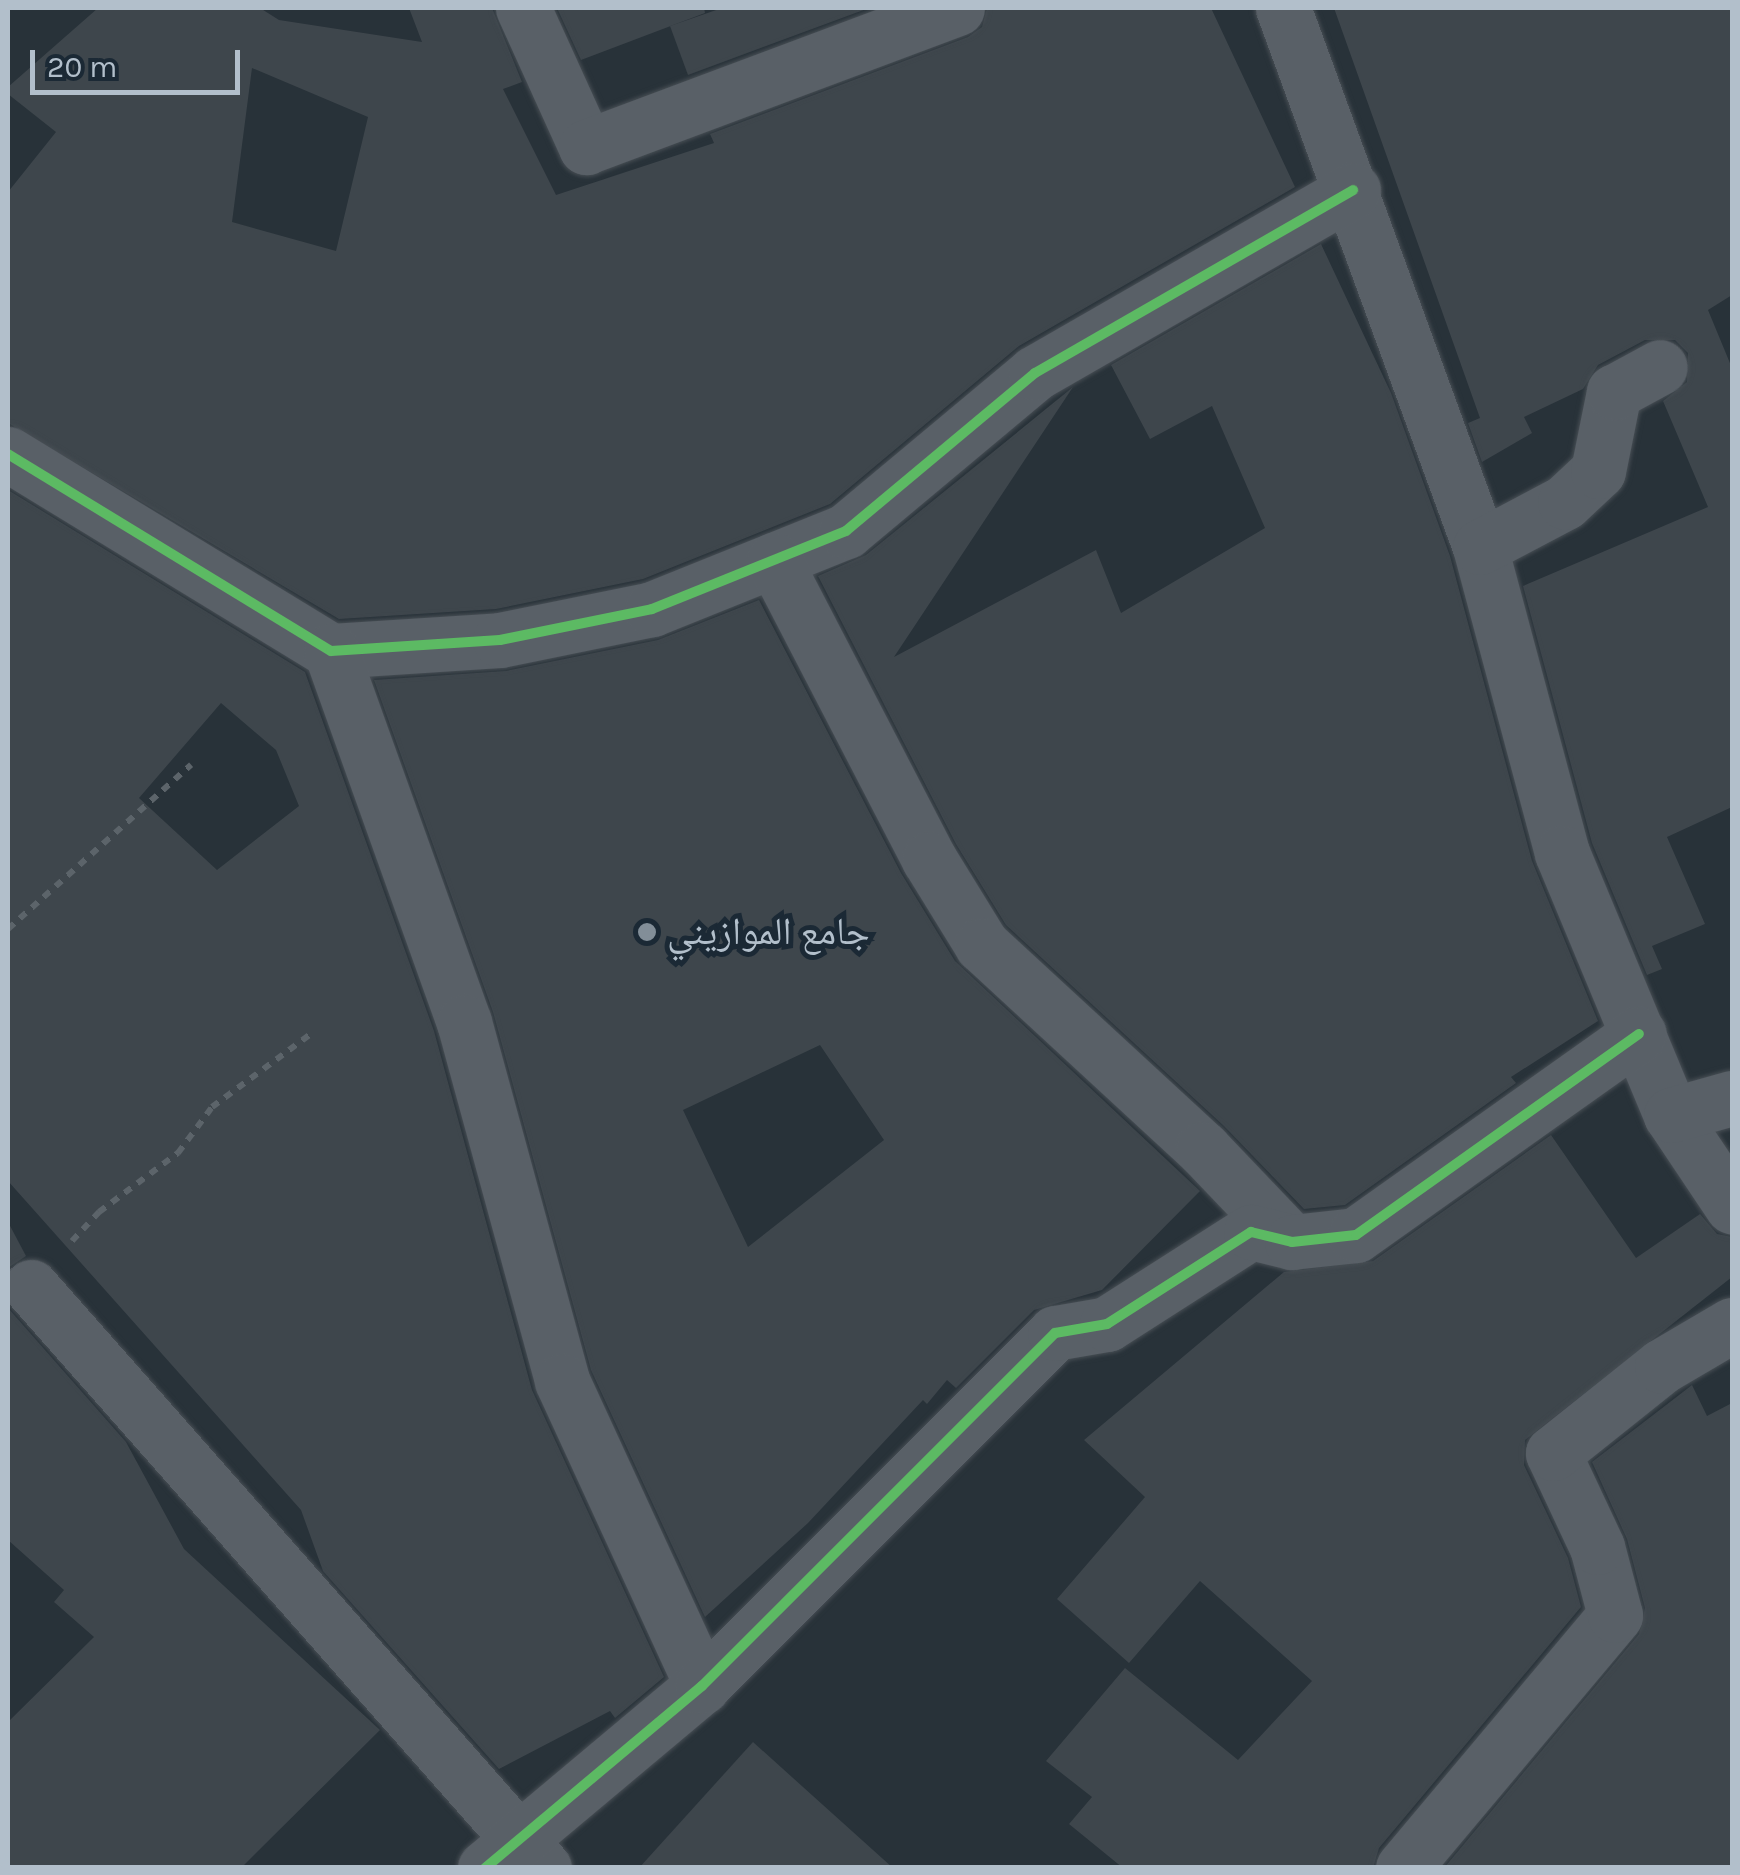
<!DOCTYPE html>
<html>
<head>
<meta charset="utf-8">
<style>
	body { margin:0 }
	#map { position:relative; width:1740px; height:1875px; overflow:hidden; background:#283239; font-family:Karla,"Noto Naskh Arabic",sans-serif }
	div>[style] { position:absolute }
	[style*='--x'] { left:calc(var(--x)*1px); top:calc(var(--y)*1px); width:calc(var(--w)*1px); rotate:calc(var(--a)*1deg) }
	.building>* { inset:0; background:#3e464c }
	.path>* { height:6px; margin-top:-3px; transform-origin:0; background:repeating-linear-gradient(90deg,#5c646a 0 8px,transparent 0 16px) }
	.roads { filter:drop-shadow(0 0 2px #474e54) drop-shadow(0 0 2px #474e54) }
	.minor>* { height:55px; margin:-27.5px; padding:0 27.5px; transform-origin:27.5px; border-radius:27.5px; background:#596067 }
	.cycleway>* { height:10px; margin:-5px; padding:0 5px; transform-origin:5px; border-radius:5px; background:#5cba63 }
	.dots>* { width:28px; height:28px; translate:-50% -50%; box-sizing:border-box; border:5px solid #1b2935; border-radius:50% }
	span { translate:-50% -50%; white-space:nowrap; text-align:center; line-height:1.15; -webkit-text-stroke:10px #1b2935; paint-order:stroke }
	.poi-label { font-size:38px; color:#b2bfcb }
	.left { translate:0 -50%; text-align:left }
	.frame { position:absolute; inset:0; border:10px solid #b2bfcb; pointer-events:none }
	.scale { position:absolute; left:30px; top:50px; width:210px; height:45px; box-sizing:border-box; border:5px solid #b2bfcb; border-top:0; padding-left:12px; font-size:30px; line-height:35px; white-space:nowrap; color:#b2bfcb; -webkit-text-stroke:8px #1b2935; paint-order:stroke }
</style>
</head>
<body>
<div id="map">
	<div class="building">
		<div style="clip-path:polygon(evenodd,98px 8px,260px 8px,279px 20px,422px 42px,409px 8px,492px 8px,522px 82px,503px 89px,556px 195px,714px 143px,710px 134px,968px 37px,982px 27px,987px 8px,1211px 8px,1295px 187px,1019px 346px,830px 504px,643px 579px,496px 609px,339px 619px,8px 423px,8px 192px,56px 132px,8px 94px,8px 87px,98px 8px,252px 68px,368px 117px,336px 251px,232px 222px,252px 68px)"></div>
		<div style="clip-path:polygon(557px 8px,704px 8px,705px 13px,581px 60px)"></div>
		<div style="clip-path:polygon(722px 8px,869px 8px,688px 75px,670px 26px)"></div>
		<div style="clip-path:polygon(1334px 8px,1732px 8px,1732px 295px,1708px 310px,1732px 368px,1732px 807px,1667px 837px,1705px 924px,1652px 946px,1662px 969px,1647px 975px,1592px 843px,1523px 586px,1708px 507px,1663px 401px,1687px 382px,1688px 353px,1675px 340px,1645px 340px,1598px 365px,1583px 389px,1524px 417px,1532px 433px,1482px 462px,1468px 423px,1480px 418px)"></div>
		<div style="clip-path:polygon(1321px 244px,1391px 393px,1450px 556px,1532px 861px,1598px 1021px,1511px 1077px,1516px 1083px,1345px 1205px,1304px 1209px,1224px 1126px,1006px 925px,956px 844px,818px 576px,866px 555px,1073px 387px,894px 657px,1096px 550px,1121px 613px,1265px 528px,1212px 406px,1150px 439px,1111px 365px)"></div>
		<div style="clip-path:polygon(evenodd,8px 490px,305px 672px,434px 1031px,532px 1390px,664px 1677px,615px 1718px,610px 1711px,499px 1769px,323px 1571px,301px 1510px,8px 1181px,8px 490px,221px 703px,276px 750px,299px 806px,217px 870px,139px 798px,221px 703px)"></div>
		<div style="clip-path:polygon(evenodd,759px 600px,901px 873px,955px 961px,1200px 1191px,1102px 1290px,1034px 1310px,956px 1388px,947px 1380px,927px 1404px,923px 1400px,808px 1523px,705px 1617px,591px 1370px,493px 1012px,374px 680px,506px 671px,658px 640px,759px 600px,820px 1045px,884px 1140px,748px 1247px,683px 1110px,820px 1045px)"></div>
		<div style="clip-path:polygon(1551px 1135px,1636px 1258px,1700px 1214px,1717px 1234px,1732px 1237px,1732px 1277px,1525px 1440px,1524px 1465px,1568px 1558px,1581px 1607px,1379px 1848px,1373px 1868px,1123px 1868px,1069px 1824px,1092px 1797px,1046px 1761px,1125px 1668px,1238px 1760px,1312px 1681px,1200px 1581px,1129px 1663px,1057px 1599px,1145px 1497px,1084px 1440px,1284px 1272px,1373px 1261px)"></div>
		<div style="clip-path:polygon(8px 1222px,26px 1256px,8px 1268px)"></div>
		<div style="clip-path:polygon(8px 1308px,126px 1442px,184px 1549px,380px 1730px,241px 1868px,8px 1868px,8px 1722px,94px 1637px,54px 1602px,64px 1590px,8px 1540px)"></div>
		<div style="clip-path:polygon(1692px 1385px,1707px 1416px,1732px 1403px,1732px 1868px,1444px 1868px,1639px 1634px,1645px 1608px,1627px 1539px,1592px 1462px)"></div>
		<div style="clip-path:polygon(753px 1742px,893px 1868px,639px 1868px)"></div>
	</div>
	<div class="path">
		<div style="--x:8;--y:929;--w:246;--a:-41.9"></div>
		<div style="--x:72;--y:1241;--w:40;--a:-47"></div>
		<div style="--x:99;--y:1212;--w:99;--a:-36.8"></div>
		<div style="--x:178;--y:1153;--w:57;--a:-53.5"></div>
		<div style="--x:212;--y:1107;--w:124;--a:-36.5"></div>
	</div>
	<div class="roads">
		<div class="minor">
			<div style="--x:523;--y:8;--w:153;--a:65.6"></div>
			<div style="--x:586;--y:147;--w:396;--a:-20.5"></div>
			<div style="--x:1283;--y:8;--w:574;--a:69.92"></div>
			<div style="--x:1480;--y:547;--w:317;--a:75"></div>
			<div style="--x:1562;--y:853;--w:284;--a:67.4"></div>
			<div style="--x:1671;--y:1115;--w:110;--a:56.2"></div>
			<div style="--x:8;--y:454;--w:378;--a:31.4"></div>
			<div style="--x:331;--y:651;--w:169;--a:-3.7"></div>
			<div style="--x:500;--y:640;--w:155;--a:-11.5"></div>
			<div style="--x:652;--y:609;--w:209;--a:-21.9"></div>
			<div style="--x:846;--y:531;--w:246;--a:-39.9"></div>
			<div style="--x:1035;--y:373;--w:367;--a:-29.9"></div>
			<div style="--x:1480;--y:547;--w:96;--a:-27.9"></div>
			<div style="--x:1565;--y:502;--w:45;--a:-43.2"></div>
			<div style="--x:1598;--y:471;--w:81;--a:-78.6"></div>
			<div style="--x:1614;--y:392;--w:52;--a:-28.5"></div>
			<div style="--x:774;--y:560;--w:337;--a:62.6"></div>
			<div style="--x:929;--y:859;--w:101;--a:58.4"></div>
			<div style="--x:982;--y:945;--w:301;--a:42.7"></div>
			<div style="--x:1203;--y:1149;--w:129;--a:46.3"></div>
			<div style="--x:331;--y:651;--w:394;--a:70.3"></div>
			<div style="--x:464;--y:1022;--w:372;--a:74.7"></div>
			<div style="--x:562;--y:1381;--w:336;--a:65.3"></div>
			<div style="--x:1671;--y:1115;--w:63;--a:-15.6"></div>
			<div style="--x:31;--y:1287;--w:775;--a:48.56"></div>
			<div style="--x:485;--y:1868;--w:283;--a:-40"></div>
			<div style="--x:702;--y:1686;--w:499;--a:-45"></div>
			<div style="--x:1055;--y:1333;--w:53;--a:-9.8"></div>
			<div style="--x:1107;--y:1324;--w:171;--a:-32.6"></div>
			<div style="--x:1251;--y:1232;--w:42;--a:13.7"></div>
			<div style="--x:1292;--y:1242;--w:64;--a:-6.2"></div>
			<div style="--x:1356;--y:1235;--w:347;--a:-35.4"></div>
			<div style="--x:1403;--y:1868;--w:330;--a:-50"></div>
			<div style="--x:1615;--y:1615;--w:70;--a:-104.8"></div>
			<div style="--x:1597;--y:1547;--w:104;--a:-115.1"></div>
			<div style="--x:1553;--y:1453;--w:139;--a:-38.6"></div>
			<div style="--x:1662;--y:1366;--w:81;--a:-30.4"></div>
		</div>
	</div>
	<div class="cycleway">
		<div style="--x:8;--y:454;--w:378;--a:31.4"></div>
		<div style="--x:331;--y:651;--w:169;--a:-3.7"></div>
		<div style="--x:500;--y:640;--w:155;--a:-11.5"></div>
		<div style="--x:652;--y:609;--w:209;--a:-21.9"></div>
		<div style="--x:846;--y:531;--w:246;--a:-39.9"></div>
		<div style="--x:1035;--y:373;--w:367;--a:-29.9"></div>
		<div style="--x:485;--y:1868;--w:283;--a:-40"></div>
		<div style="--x:702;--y:1686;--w:499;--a:-45"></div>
		<div style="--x:1055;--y:1333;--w:53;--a:-9.8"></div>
		<div style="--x:1107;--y:1324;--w:171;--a:-32.6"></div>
		<div style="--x:1251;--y:1232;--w:42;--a:13.7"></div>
		<div style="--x:1292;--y:1242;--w:64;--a:-6.2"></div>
		<div style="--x:1356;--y:1235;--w:347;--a:-35.4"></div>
	</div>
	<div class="dots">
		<div style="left:647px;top:932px;background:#828e98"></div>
	</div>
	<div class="poi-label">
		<span class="left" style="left:667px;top:932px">جامع الموازيني</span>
	</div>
	<div class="frame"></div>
	<div class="scale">20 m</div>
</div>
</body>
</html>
